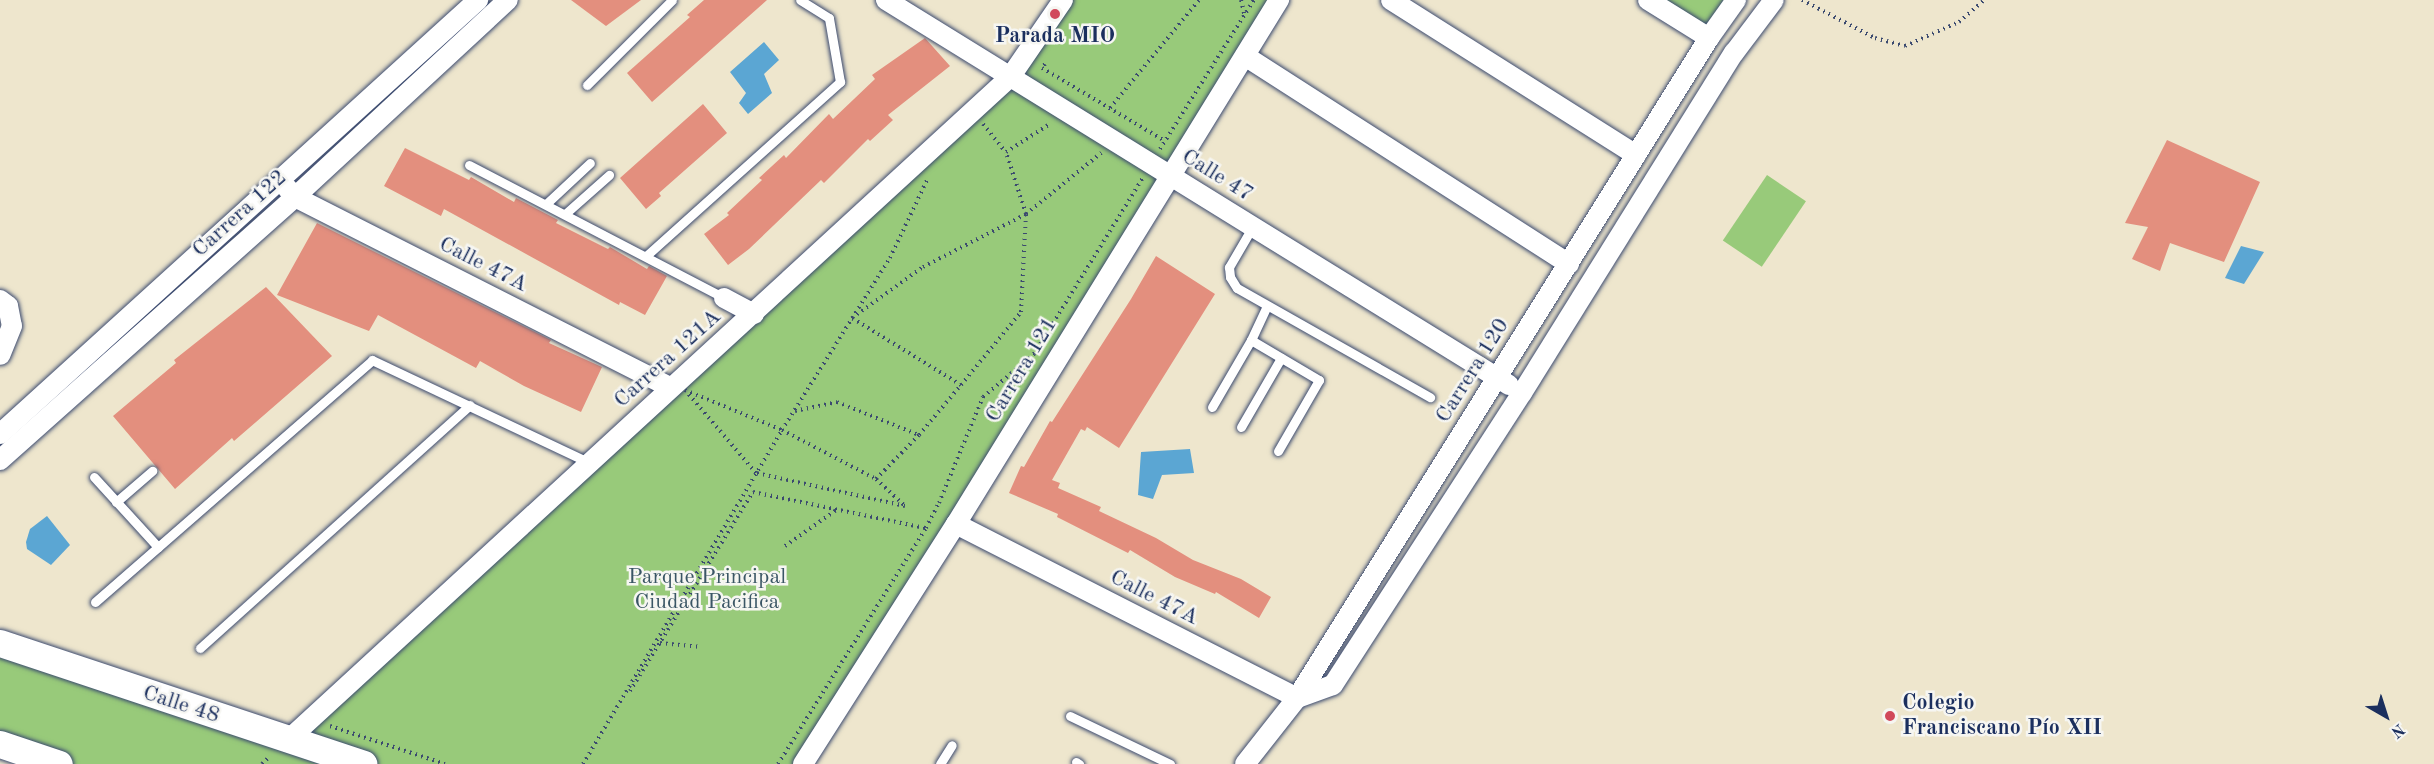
<!DOCTYPE html>
<html>
<head>
<meta charset="utf-8">
<style>
	body { margin:0 }
	#map { position:relative; width:2434px; height:764px; overflow:hidden; background:#eee6cd; font-family:"Old Standard TT",serif }
	div>[style] { position:absolute }
	[style*='--x'] { left:calc(var(--x)*1px); top:calc(var(--y)*1px); width:calc(var(--w)*1px); rotate:calc(var(--a)*1deg) }
	.green>* { inset:0; background:#98ca7a; transform-origin:0 0 }
	.water>* { inset:0; background:#5ba6d3 }
	.building>* { inset:0; background:#e38f7e }
	.path>* { height:4px; margin-top:-2px; transform-origin:0; background:repeating-linear-gradient(90deg,#3b4a6f 0 1.5px,transparent 0 6px) }
	.roads { filter:drop-shadow(0 0 2px #3b4a6f) drop-shadow(0 0 2px #3b4a6f) }
	.service>* { height:9px; margin:-4.5px; padding:0 4.5px; transform-origin:4.5px; border-radius:4.5px; background:#fff }
	.minor>* { height:20px; margin:-10px; padding:0 10px; transform-origin:10px; border-radius:10px; background:#fff }
	.secondary>* { height:27px; margin:-13.5px; padding:0 13.5px; transform-origin:13.5px; border-radius:13.5px; background:#fff }
	.dots>* { width:16px; height:16px; translate:-50% -50%; box-sizing:border-box; border:3px solid #f6f6f2; border-radius:50% }
	span { translate:-50% -50%; white-space:nowrap; text-align:center; line-height:1.15; -webkit-text-stroke:5px #f6f6f2; paint-order:stroke }
	.poi-label { font-size:22px; color:#1b2f5e; font-weight:700 }
	.left { translate:0 -50%; text-align:left }
	.street-label { font-size:22px; color:#1b2f5e }
	.park-label { font-size:22px; color:#3a5665 }
	.north { position:absolute; left:2356px; top:686px; width:60px; height:60px; -webkit-text-stroke:4px #f6f6f2; paint-order:stroke; rotate:141deg; font-size:16px; font-weight:700; line-height:24px; text-align:center; color:#1b2f5e }
	.north::after { content:''; display:block; margin:auto; width:21px; height:27px; background:#1b2f5e; clip-path:polygon(50% 0,100% 100%,50% 72%,0 100%) }
</style>
</head>
<body>
<div id="map">
	<div class="green">
		<div style="clip-path:polygon(1063px 0,1279px 0,803px 764px,59px 764px,0 744px,0 636px,288px 740px,1011px 76px)"></div>
		<div style="clip-path:polygon(1648px 0,1736px 0,1709px 38px)"></div>
		<div style="left:1767px;top:175px;width:47px;height:79px;rotate:34deg"></div>
	</div>
	<div class="water">
		<div style="clip-path:polygon(764px 42px,779px 60px,764px 74px,772px 93px,748px 114px,739px 103px,746px 93px,730px 72px)"></div>
		<div style="clip-path:polygon(2241px 246px,2264px 252px,2244px 284px,2225px 278px)"></div>
		<div style="clip-path:polygon(1190px 449px,1194px 473px,1162px 475px,1153px 499px,1138px 495px,1141px 452px)"></div>
		<div style="clip-path:polygon(47px 516px,70px 545px,51px 565px,27px 549px,26px 542px,30px 529px)"></div>
	</div>
	<div class="building">
		<div style="clip-path:polygon(571px 0,641px 0,606px 26px)"></div>
		<div style="clip-path:polygon(704px 0,767px 0,652px 102px,627px 73px,690px 17px,687px 15px)"></div>
		<div style="clip-path:polygon(925px 38px,950px 66px,888px 115px,893px 120px,870px 141px,868px 139px,824px 183px,821px 180px,749px 249px,728px 265px,704px 234px,729px 215px,727px 213px,762px 180px,759px 178px,784px 155px,786px 158px,829px 114px,833px 119px,875px 79px,872px 75px)"></div>
		<div style="clip-path:polygon(703px 104px,727px 133px,659px 193px,661px 196px,646px 209px,620px 178px)"></div>
		<div style="clip-path:polygon(2167px 140px,2260px 182px,2224px 262px,2170px 243px,2160px 271px,2132px 259px,2148px 227px,2125px 223px)"></div>
		<div style="clip-path:polygon(405px 148px,469px 180px,471px 177px,514px 202px,516px 198px,558px 220px,556px 223px,608px 249px,610px 247px,647px 269px,649px 266px,667px 276px,645px 315px,620px 302px,619px 305px,444px 209px,441px 216px,384px 186px)"></div>
		<div style="clip-path:polygon(317px 223px,551px 340px,549px 343px,602px 367px,581px 412px,524px 386px,480px 361px,476px 368px,378px 315px,369px 331px,277px 295px)"></div>
		<div style="clip-path:polygon(1156px 256px,1215px 294px,1119px 448px,1087px 427px,1085px 431px,1081px 429px,1052px 480px,1060px 483px,1058px 488px,1101px 507px,1099px 511px,1156px 538px,1193px 560px,1241px 579px,1271px 597px,1259px 618px,1216px 592px,1215px 594px,1175px 577px,1130px 550px,1128px 553px,1057px 517px,1058px 514px,1009px 493px,1021px 466px,1024px 467px,1050px 421px,1052px 422px,1131px 299px)"></div>
		<div style="clip-path:polygon(266px 287px,332px 356px,234px 441px,232px 438px,175px 489px,113px 416px,176px 363px,174px 360px)"></div>
	</div>
	<div class="path">
		<div style="--x:1241;--y:0;--w:17;--a:77"></div>
		<div style="--x:1802;--y:0;--w:82;--a:27.5"></div>
		<div style="--x:1875;--y:38;--w:31;--a:15"></div>
		<div style="--x:1905;--y:46;--w:59;--a:-24"></div>
		<div style="--x:1959;--y:22;--w:33;--a:-41"></div>
		<div style="--x:1045;--y:64;--w:5;--a:127"></div>
		<div style="--x:1042;--y:68;--w:143;--a:30.7"></div>
		<div style="--x:1110;--y:108;--w:140;--a:-50.5"></div>
		<div style="--x:983;--y:124;--w:36;--a:51"></div>
		<div style="--x:1006;--y:152;--w:52;--a:-32.5"></div>
		<div style="--x:1160;--y:149;--w:176;--a:-57.8"></div>
		<div style="--x:961;--y:385;--w:94;--a:-50.6"></div>
		<div style="--x:1021;--y:312;--w:98;--a:-87.1"></div>
		<div style="--x:1026;--y:214;--w:97;--a:-39.1"></div>
		<div style="--x:685;--y:390;--w:105;--a:22.4"></div>
		<div style="--x:782;--y:430;--w:106;--a:27.5"></div>
		<div style="--x:876;--y:479;--w:40;--a:43"></div>
		<div style="--x:905;--y:506;--w:153;--a:-167.5"></div>
		<div style="--x:756;--y:473;--w:109;--a:-130.5"></div>
		<div style="--x:795;--y:411;--w:43;--a:-12.1"></div>
		<div style="--x:837;--y:402;--w:88;--a:21.9"></div>
		<div style="--x:919;--y:435;--w:65;--a:-50"></div>
		<div style="--x:961;--y:385;--w:128;--a:-148.4"></div>
		<div style="--x:852;--y:318;--w:87;--a:-35.7"></div>
		<div style="--x:923;--y:267;--w:116;--a:-27.2"></div>
		<div style="--x:1026;--y:214;--w:65;--a:-107.9"></div>
		<div style="--x:876;--y:479;--w:62;--a:-45.7"></div>
		<div style="--x:785;--y:546;--w:62;--a:-35.2"></div>
		<div style="--x:660;--y:643;--w:41;--a:5.6"></div>
		<div style="--x:630;--y:691;--w:234;--a:-58.3"></div>
		<div style="--x:753;--y:492;--w:177;--a:11.8"></div>
		<div style="--x:330;--y:726;--w:121;--a:18.3"></div>
		<div style="--x:262;--y:764;--w:11;--a:-45"></div>
		<div style="--x:583;--y:764;--w:389;--a:-59.2"></div>
		<div style="--x:782;--y:430;--w:203;--a:-57.9"></div>
		<div style="--x:890;--y:258;--w:89;--a:-64.6"></div>
		<div style="--x:778;--y:764;--w:279;--a:-57.9"></div>
		<div style="--x:926;--y:528;--w:28;--a:-63"></div>
		<div style="--x:939;--y:503;--w:115;--a:-67.5"></div>
		<div style="--x:983;--y:397;--w:67;--a:-40.1"></div>
		<div style="--x:1034;--y:354;--w:206;--a:-58.3"></div>
	</div>
	<div class="roads">
		<div class="service">
			<div style="--x:587;--y:85;--w:120;--a:-45"></div>
			<div style="--x:469;--y:165;--w:288;--a:27.5"></div>
			<div style="--x:546;--y:204;--w:60;--a:-43"></div>
			<div style="--x:565;--y:214;--w:59;--a:-41.6"></div>
			<div style="--x:1253;--y:226;--w:48;--a:120.3"></div>
			<div style="--x:1229;--y:267;--w:10;--a:84"></div>
			<div style="--x:1230;--y:277;--w:13;--a:58"></div>
			<div style="--x:1237;--y:288;--w:222;--a:29.5"></div>
			<div style="--x:646;--y:256;--w:261;--a:-41.9"></div>
			<div style="--x:840;--y:82;--w:65;--a:-99.8"></div>
			<div style="--x:829;--y:18;--w:34;--a:-148"></div>
			<div style="--x:1251;--y:340;--w:79;--a:30.5"></div>
			<div style="--x:1319;--y:380;--w:82;--a:120"></div>
			<div style="--x:1212;--y:407;--w:78;--a:-59.8"></div>
			<div style="--x:1251;--y:340;--w:38;--a:-65"></div>
			<div style="--x:1241;--y:427;--w:80;--a:-59.9"></div>
			<div style="--x:94;--y:477;--w:95;--a:47.6"></div>
			<div style="--x:116;--y:502;--w:48;--a:-40.7"></div>
			<div style="--x:95;--y:602;--w:368;--a:-41.1"></div>
			<div style="--x:372;--y:360;--w:241;--a:25.3"></div>
			<div style="--x:200;--y:648;--w:363;--a:-42"></div>
			<div style="--x:1070;--y:716;--w:111;--a:25.6"></div>
			<div style="--x:1076;--y:762;--w:4;--a:34"></div>
			<div style="--x:940;--y:764;--w:22;--a:-58"></div>
		</div>
		<div class="minor">
			<div style="--x:886;--y:0;--w:732;--a:31.72"></div>
			<div style="--x:1391;--y:0;--w:290;--a:32.3"></div>
			<div style="--x:1648;--y:0;--w:72;--a:31.9"></div>
			<div style="--x:1245;--y:56;--w:385;--a:32.7"></div>
			<div style="--x:287;--y:188;--w:12;--a:48"></div>
			<div style="--x:295;--y:197;--w:420;--a:26.9"></div>
			<div style="--x:724;--y:298;--w:34;--a:28"></div>
			<div style="--x:0;--y:300;--w:10;--a:37"></div>
			<div style="--x:8;--y:306;--w:20;--a:79"></div>
			<div style="--x:12;--y:326;--w:31;--a:112"></div>
			<div style="--x:0;--y:434;--w:646;--a:-42.24"></div>
			<div style="--x:0;--y:460;--w:395;--a:-41.7"></div>
			<div style="--x:295;--y:197;--w:290;--a:-42.8"></div>
			<div style="--x:956;--y:524;--w:383;--a:27"></div>
			<div style="--x:1297;--y:698;--w:38;--a:-20"></div>
			<div style="--x:1333;--y:685;--w:348;--a:-57.1"></div>
			<div style="--x:1522;--y:393;--w:401;--a:-58.1"></div>
			<div style="--x:1734;--y:53;--w:66;--a:-53"></div>
			<div style="--x:288;--y:740;--w:982;--a:-42.56"></div>
			<div style="--x:1011;--y:76;--w:92;--a:-55.6"></div>
			<div style="--x:803;--y:764;--w:285;--a:-57.5"></div>
			<div style="--x:956;--y:524;--w:616;--a:-58.35"></div>
			<div style="--x:1245;--y:764;--w:84;--a:-51.8"></div>
			<div style="--x:1297;--y:698;--w:778;--a:-58.03"></div>
			<div style="--x:1709;--y:38;--w:47;--a:-54.6"></div>
		</div>
		<div class="secondary">
			<div style="--x:0;--y:643;--w:383;--a:18.4"></div>
			<div style="--x:0;--y:744;--w:62;--a:18.7"></div>
		</div>
	</div>
	<div class="dots">
		<div style="left:1055px;top:14px;background:#d1495b"></div>
		<div style="left:1890px;top:716px;background:#d1495b"></div>
	</div>
	<div class="poi-label">
		<span style="left:1055px;top:37px">Parada MIO</span>
		<span class="left" style="left:1902px;top:716px">Colegio<br>Franciscano Pío XII</span>
	</div>
	<div class="street-label">
		<span style="left:1217px;top:176px;rotate:32deg">Calle 47</span>
		<span style="left:240px;top:214px;rotate:-42deg">Carrera 122</span>
		<span style="left:483px;top:265px;rotate:27deg">Calle 47A</span>
		<span style="left:668px;top:359px;rotate:-42deg">Carrera 121A</span>
		<span style="left:1022px;top:370px;rotate:-59deg">Carrera 121</span>
		<span style="left:1473px;top:371px;rotate:-58deg">Carrera 120</span>
		<span style="left:1154px;top:598px;rotate:27deg">Calle 47A</span>
		<span style="left:181px;top:705px;rotate:18deg">Calle 48</span>
	</div>
	<div class="park-label">
		<span style="left:707px;top:590px">Parque Principal<br>Ciudad Pacifica</span>
	</div>
	<div class="north">N</div>
</div>
</body>
</html>
